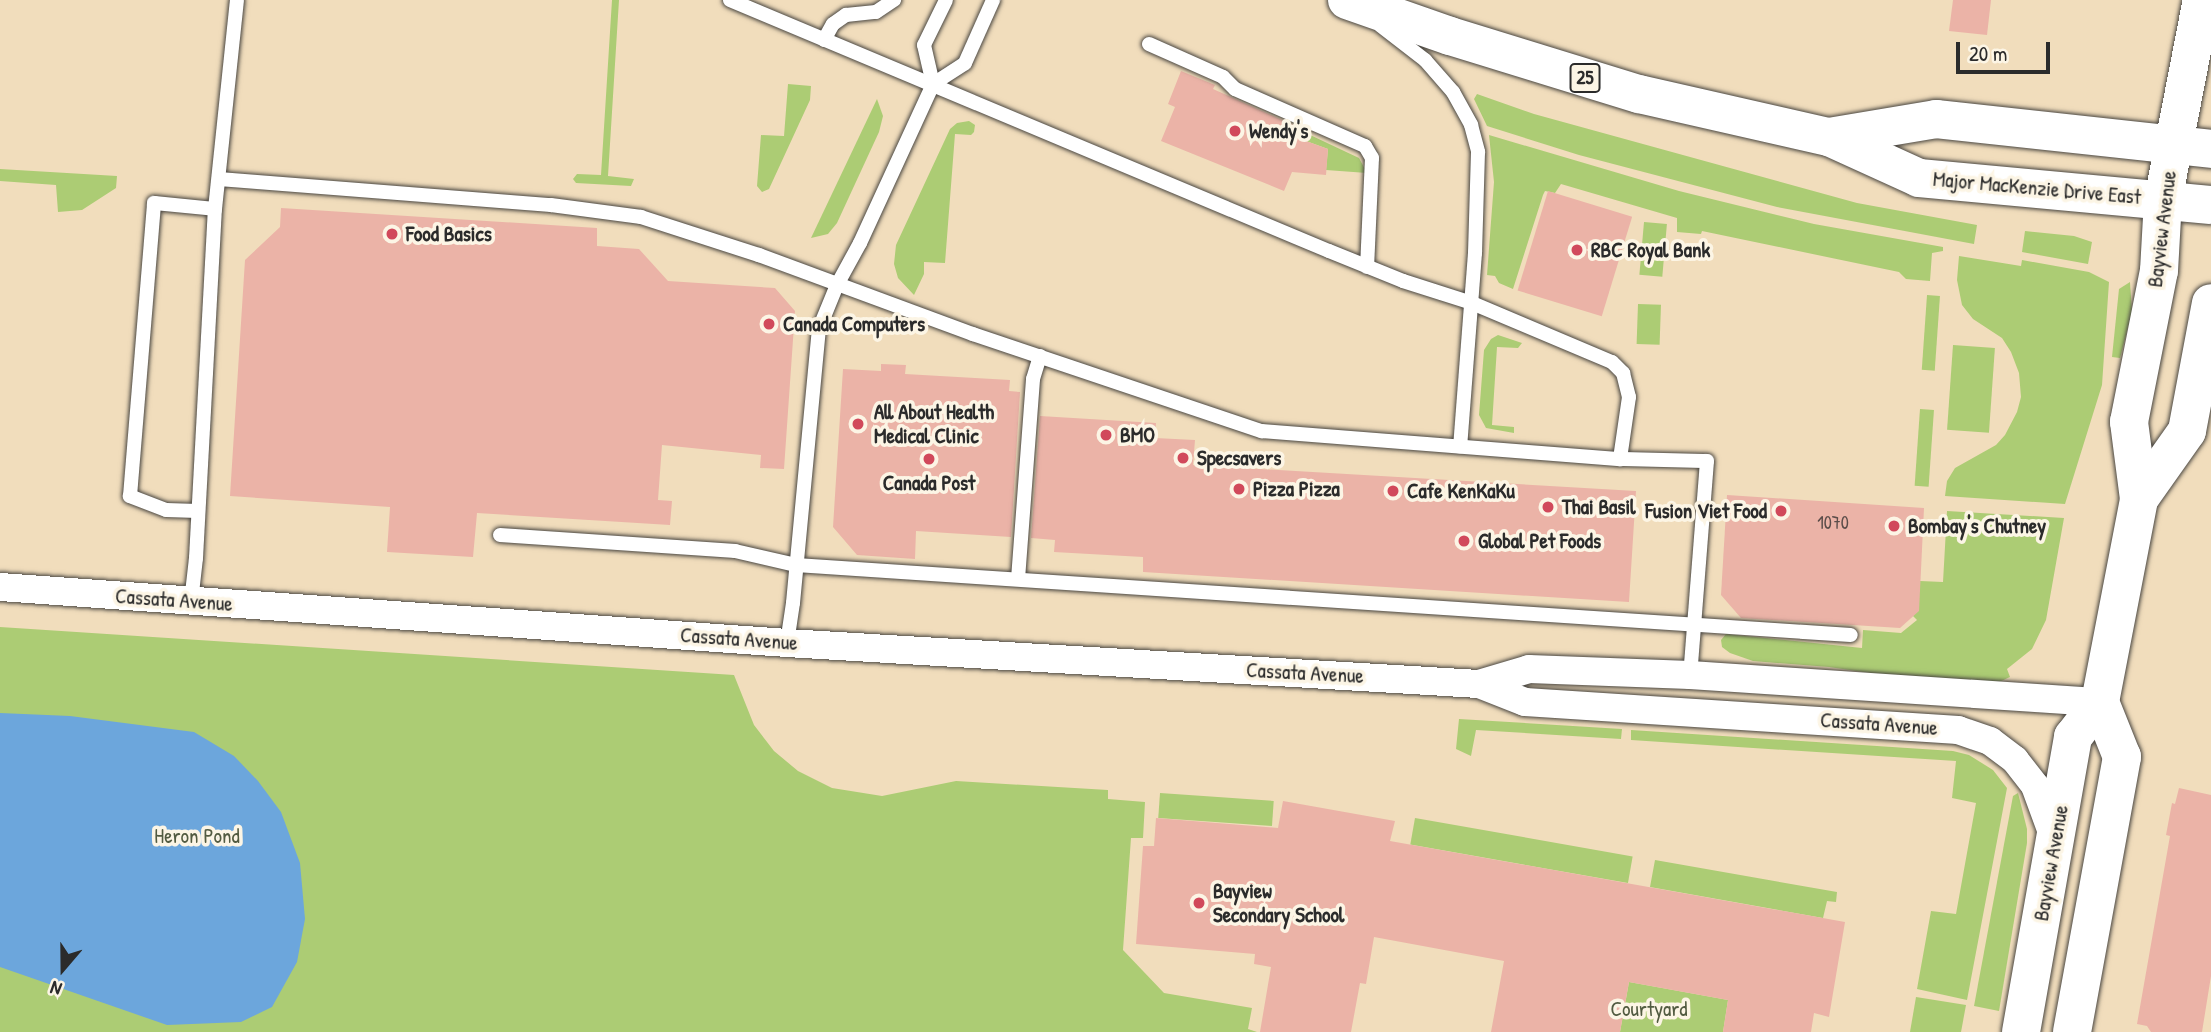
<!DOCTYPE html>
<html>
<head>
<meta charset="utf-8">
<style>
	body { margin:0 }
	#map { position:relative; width:2211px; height:1032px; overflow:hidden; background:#f1ddbc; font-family:"Patrick Hand",sans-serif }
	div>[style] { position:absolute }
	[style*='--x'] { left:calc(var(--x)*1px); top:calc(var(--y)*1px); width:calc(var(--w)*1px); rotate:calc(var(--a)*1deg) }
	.green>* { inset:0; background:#accc74; transform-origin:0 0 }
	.water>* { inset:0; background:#6ca6dc }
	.building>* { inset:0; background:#ebb3a7; transform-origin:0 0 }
	.roads { filter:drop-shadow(0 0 2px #494641) drop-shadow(0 0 2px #494641) }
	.lane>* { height:14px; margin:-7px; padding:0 7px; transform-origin:7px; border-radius:7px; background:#fff }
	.street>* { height:28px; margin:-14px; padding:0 14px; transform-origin:14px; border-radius:14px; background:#fff }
	.secondary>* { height:38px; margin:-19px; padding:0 19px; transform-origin:19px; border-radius:19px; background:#fff }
	.primary>* { height:38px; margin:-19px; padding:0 19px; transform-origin:19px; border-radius:19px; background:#fff }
	.dots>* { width:19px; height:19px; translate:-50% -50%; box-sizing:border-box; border:4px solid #fcf5e5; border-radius:50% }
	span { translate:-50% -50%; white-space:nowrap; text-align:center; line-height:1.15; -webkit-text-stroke:7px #fcf5e5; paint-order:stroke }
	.number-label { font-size:18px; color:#5b4d4a }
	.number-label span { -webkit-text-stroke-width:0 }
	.shield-label span { padding:2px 5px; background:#fcf5e5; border:2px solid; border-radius:5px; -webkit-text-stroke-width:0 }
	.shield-label { font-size:19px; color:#2b2b2b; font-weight:700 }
	.poi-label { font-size:21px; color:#2b2b2b; font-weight:700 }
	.left { translate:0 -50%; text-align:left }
	.right { translate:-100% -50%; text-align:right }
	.street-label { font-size:21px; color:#2b2b2b }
	.park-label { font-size:21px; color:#525b41 }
	.north { position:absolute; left:28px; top:934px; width:70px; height:70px; -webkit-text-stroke:5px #fcf5e5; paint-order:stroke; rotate:200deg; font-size:19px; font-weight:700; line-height:28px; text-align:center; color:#2b2b2b }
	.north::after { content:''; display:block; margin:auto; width:24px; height:32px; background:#2b2b2b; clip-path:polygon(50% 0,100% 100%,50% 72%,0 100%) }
	.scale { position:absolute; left:1956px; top:42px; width:94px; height:32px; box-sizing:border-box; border:4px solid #2b2b2b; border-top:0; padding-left:9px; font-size:21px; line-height:24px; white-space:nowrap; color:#2b2b2b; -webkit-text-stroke:5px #fcf5e5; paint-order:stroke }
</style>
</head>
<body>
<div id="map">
	<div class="green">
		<div style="clip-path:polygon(612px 0,619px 0,608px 176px,634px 179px,631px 186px,576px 183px,573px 179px,577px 174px,601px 175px)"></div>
		<div style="clip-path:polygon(788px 84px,811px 86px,810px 100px,769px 189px,762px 192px,757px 186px,761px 135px,784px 136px)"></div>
		<div style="clip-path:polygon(1477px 94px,1534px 114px,1857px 203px,1977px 225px,1974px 244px,1777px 207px,1579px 155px,1487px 126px,1474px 99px)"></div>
		<div style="clip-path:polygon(877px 99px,883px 116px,879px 132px,837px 223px,828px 234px,811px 238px)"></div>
		<div style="clip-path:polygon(969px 121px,975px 125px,974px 132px,971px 135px,955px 134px,945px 263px,924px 262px,924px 274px,914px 295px,898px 278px,894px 264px,896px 245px,950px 129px,957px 123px)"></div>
		<div style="clip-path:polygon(1308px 134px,1359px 158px,1367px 173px,1326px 170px,1328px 149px,1306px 141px)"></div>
		<div style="clip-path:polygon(1489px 135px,1679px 191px,1814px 224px,1943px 247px,1943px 251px,1932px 253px,1930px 281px,1906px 279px,1899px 272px,1702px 231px,1701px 234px,1677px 232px,1677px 218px,1561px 184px,1555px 193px,1545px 191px,1543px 195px,1513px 289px,1499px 283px,1495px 276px,1487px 275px,1494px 182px)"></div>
		<div style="clip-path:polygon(0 169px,117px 176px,116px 188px,82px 210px,58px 212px,56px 185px,0 181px)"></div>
		<div style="left:1644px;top:222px;width:23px;height:53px;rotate:5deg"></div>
		<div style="clip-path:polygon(2025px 231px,2074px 236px,2092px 242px,2088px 264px,2022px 252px)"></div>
		<div style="clip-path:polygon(1959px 256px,2021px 266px,2022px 260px,2089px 272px,2109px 282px,2102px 385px,2065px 504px,1945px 496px,1947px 481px,1955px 468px,1996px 445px,2005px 435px,2017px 412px,2021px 397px,2019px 373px,2011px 352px,2002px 338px,1973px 319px,1962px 305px,1957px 280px)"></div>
		<div style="clip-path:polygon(2130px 282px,2132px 312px,2120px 358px,2112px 357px,2119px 289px)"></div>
		<div style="left:1927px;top:295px;width:13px;height:75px;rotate:4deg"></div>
		<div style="left:1638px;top:304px;width:23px;height:40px;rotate:2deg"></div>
		<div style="clip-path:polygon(1498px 335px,1522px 343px,1518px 348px,1497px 347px,1492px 425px,1514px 427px,1514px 433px,1486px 428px,1479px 415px,1484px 350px,1491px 339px)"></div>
		<div style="left:1953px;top:345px;width:42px;height:85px;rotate:4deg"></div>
		<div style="left:1920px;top:409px;width:14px;height:77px;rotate:4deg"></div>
		<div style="clip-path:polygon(1947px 511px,2064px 518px,2046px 620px,2032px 649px,2007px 669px,2010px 677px,1999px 682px,1931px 682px,1829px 667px,1753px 661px,1730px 653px,1722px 647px,1721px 640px,1726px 634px,1862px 648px,1863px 630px,1901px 633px,1917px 620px,1913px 616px,1920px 581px,1943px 582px)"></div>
		<div style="clip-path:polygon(0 627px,734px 675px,754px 725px,774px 751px,798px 771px,832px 788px,882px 796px,956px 781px,1108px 790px,1108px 799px,1145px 802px,1143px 838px,1131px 838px,1123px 950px,1164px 993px,1252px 1008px,1248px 1029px,1257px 1032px,0 1032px)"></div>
		<div style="clip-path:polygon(1459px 719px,1622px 729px,1621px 739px,1476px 730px,1471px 756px,1456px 749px)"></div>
		<div style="clip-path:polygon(1631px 730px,1953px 751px,1969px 755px,1993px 770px,2007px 788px,1967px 1000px,1917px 989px,1931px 911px,1956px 914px,1976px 803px,1952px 798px,1956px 761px,1631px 740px)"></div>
		<div style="left:1160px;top:793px;width:114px;height:25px;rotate:4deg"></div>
		<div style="clip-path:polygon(2018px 793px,2027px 829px,2027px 843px,1999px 1011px,1974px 1006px,2013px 796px)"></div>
		<div style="left:1415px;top:818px;width:221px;height:27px;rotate:10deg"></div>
		<div style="clip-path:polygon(1655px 860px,1837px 892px,1836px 902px,1827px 901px,1823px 918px,1650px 887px)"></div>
		<div style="clip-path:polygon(1629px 982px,1728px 1000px,1723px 1032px,1620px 1032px)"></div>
		<div style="clip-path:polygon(1916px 997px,1966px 1005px,1961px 1032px,1910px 1032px)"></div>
	</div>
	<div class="water">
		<div style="clip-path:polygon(0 713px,70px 716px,194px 732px,234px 756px,258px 781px,281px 812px,300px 863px,305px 919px,297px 962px,272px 1007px,241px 1022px,167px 1025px,0 967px)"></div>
	</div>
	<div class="building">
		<div style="clip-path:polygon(1953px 0,1991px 0,1987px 35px,1949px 31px)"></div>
		<div style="clip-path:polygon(1181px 71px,1215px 85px,1213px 89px,1309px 132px,1306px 141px,1328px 149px,1326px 175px,1292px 172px,1284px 191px,1161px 141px,1175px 107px,1168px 104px)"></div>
		<div style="left:1548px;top:191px;width:88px;height:104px;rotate:17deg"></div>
		<div style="clip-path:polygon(281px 208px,597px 228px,597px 246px,639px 249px,668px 281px,775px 288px,795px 311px,784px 469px,760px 468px,761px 455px,662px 445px,658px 500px,672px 501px,670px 525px,477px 513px,473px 557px,387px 552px,390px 507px,230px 496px,245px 260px,280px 227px)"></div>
		<div style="clip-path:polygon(881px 364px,906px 365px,905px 374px,1010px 380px,1009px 391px,1020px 392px,1011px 537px,916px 531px,915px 559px,857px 555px,833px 527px,843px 369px,881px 371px)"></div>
		<div style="clip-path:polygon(1040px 416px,1156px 423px,1155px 438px,1195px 440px,1193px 465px,1636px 491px,1629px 602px,1143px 572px,1143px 557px,1054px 552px,1055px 540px,1031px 538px)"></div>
		<div style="clip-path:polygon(1727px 495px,1924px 508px,1919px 611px,1900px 628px,1741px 618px,1721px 595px)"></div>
		<div style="clip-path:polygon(2179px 788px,2211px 795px,2211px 976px,2202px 1032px,2151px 1032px,2147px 1026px,2137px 1024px,2170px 836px,2166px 835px,2172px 803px,2175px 804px)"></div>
		<div style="clip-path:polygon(1283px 801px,1395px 821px,1390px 841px,1845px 922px,1829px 1017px,1814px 1013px,1811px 1032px,1723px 1032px,1728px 1000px,1629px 982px,1620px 1032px,1491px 1032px,1504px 961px,1374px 937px,1366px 984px,1360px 983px,1351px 1032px,1260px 1032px,1271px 967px,1254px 964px,1255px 954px,1136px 944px,1143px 846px,1154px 846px,1156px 818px,1278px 828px)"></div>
	</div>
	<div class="roads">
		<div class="lane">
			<div style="--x:730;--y:0;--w:649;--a:22.74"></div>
			<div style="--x:1329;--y:251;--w:80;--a:22.1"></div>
			<div style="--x:1403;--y:281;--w:72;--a:17.7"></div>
			<div style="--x:1472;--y:303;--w:152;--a:22.9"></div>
			<div style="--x:1612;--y:362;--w:16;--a:45"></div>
			<div style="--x:1623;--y:373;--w:25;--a:76"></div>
			<div style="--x:1629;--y:397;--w:63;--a:98.3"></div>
			<div style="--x:1620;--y:459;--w:87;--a:1.3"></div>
			<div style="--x:1707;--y:461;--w:215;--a:94.5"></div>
			<div style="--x:1381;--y:26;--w:56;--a:37.7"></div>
			<div style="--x:1425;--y:60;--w:43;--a:48.8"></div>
			<div style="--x:1453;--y:92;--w:38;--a:61"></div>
			<div style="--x:1471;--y:125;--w:28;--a:75"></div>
			<div style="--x:1478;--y:152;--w:101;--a:91.7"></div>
			<div style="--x:1475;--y:253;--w:194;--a:94.4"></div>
			<div style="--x:824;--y:40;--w:18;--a:-61"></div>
			<div style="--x:833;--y:24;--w:16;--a:-35"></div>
			<div style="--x:846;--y:15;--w:30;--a:-6"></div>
			<div style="--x:876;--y:12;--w:22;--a:-34"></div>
			<div style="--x:1149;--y:44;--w:81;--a:24"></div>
			<div style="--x:1223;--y:77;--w:17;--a:45"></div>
			<div style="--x:1235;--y:89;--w:142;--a:23.7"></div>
			<div style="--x:1365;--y:146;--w:14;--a:60"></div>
			<div style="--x:1372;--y:158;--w:109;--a:92.6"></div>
			<div style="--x:933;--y:84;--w:40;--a:-103"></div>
			<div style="--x:924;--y:45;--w:50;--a:-63.9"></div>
			<div style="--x:219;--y:179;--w:333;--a:4.5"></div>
			<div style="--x:551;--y:205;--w:91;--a:7.6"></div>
			<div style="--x:641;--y:217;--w:124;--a:17.9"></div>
			<div style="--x:759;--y:255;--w:228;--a:20.3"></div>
			<div style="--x:973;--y:334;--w:305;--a:18.6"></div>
			<div style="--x:1262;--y:431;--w:359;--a:4.5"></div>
			<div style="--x:198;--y:511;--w:32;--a:-178"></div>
			<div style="--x:166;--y:510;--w:39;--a:-159"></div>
			<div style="--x:130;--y:496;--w:294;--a:-85.3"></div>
			<div style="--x:154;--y:203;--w:61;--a:5.6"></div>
			<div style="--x:500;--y:535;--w:236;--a:3.9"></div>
			<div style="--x:735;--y:551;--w:63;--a:12.9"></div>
			<div style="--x:796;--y:565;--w:1057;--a:3.8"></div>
			<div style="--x:1018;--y:579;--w:201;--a:-85.7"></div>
			<div style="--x:1033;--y:379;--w:24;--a:-73"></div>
			<div style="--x:191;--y:602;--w:44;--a:-83.5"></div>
			<div style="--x:196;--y:558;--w:350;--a:-86.9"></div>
			<div style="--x:215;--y:209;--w:210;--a:-84"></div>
			<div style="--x:787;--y:643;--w:40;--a:-81.5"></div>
			<div style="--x:793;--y:603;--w:275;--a:-84.6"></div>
			<div style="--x:819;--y:329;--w:48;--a:-67.8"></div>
			<div style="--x:837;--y:285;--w:48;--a:-61.3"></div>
			<div style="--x:860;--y:243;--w:175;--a:-65.3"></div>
			<div style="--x:933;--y:84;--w:38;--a:-33"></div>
			<div style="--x:965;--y:63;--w:69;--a:-66"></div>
		</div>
		<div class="street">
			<div style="--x:0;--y:587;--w:789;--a:4.07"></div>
			<div style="--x:787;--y:643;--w:693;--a:3.39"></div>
			<div style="--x:1479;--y:684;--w:49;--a:21.4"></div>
			<div style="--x:1525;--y:702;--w:434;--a:3.7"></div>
			<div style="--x:1958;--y:730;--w:34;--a:19"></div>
			<div style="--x:1990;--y:741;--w:31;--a:37"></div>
			<div style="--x:2015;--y:760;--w:33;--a:52"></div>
			<div style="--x:2035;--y:786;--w:52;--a:69.8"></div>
			<div style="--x:1479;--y:684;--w:52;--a:-16.7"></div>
			<div style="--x:1529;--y:669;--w:161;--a:2.1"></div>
			<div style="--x:1690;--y:675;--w:411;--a:3.8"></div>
		</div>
		<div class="secondary">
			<div style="--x:2139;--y:499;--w:83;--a:-54.8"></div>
			<div style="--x:2187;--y:431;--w:130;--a:-79.4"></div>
			<div style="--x:2021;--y:1032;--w:300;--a:-80"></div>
			<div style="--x:2073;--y:737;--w:44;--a:-52.4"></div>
			<div style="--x:2100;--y:702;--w:207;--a:-79.1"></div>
			<div style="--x:2139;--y:499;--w:78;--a:-97.4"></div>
			<div style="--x:2129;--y:422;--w:154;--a:-78.8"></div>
			<div style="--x:2159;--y:271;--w:71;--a:-86.8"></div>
			<div style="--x:2163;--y:200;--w:204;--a:-79"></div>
			<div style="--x:2072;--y:1032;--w:280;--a:-79.7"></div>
			<div style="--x:2122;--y:757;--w:59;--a:-111.8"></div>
		</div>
		<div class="primary">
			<div style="--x:1347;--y:0;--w:109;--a:19.3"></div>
			<div style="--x:1450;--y:36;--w:198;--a:17.1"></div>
			<div style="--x:1639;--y:94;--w:195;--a:12.8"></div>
			<div style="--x:1829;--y:137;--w:99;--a:24.5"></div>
			<div style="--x:1919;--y:178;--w:293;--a:5.3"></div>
			<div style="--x:1829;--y:137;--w:109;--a:-9.5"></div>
			<div style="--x:1936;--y:119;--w:277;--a:6.2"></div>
		</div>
	</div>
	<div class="dots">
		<div style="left:1235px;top:131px;background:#d1495b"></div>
		<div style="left:392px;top:234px;background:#d1495b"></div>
		<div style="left:1577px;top:250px;background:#d1495b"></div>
		<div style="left:769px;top:324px;background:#d1495b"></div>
		<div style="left:858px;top:424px;background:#d1495b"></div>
		<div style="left:1106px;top:435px;background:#d1495b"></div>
		<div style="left:1183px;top:458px;background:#d1495b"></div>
		<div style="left:929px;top:459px;background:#d1495b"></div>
		<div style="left:1239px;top:489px;background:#d1495b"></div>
		<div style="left:1393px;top:491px;background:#d1495b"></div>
		<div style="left:1548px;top:507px;background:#d1495b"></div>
		<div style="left:1781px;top:511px;background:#d1495b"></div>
		<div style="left:1894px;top:526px;background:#d1495b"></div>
		<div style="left:1464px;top:541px;background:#d1495b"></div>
		<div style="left:1199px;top:903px;background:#d1495b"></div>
	</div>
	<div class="number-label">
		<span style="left:1833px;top:523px">1070</span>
	</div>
	<div class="shield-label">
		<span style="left:1585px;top:78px">25</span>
	</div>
	<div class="poi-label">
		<span class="left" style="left:1249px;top:131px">Wendy's</span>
		<span class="left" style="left:406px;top:234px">Food Basics</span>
		<span class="left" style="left:1591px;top:250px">RBC Royal Bank</span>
		<span class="left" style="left:783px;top:324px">Canada Computers</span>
		<span class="left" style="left:874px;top:424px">All About Health<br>Medical Clinic</span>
		<span class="left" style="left:1120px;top:435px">BMO</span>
		<span class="left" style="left:1197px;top:458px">Specsavers</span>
		<span style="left:929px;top:483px">Canada Post</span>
		<span class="left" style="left:1253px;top:489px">Pizza Pizza</span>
		<span class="left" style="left:1407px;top:491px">Cafe KenKaKu</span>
		<span class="left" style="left:1562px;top:507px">Thai Basil</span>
		<span class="right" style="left:1767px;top:511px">Fusion Viet Food</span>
		<span class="left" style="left:1908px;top:526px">Bombay's Chutney</span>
		<span class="left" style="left:1478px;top:541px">Global Pet Foods</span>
		<span class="left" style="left:1213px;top:903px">Bayview<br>Secondary School</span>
	</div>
	<div class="street-label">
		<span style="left:2037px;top:188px;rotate:5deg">Major MacKenzie Drive East</span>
		<span style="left:2162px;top:229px;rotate:-83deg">Bayview Avenue</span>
		<span style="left:174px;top:600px;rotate:4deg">Cassata Avenue</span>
		<span style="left:739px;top:639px;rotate:4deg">Cassata Avenue</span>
		<span style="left:1305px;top:673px;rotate:3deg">Cassata Avenue</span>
		<span style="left:1879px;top:724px;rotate:4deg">Cassata Avenue</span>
		<span style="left:2051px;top:863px;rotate:-80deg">Bayview Avenue</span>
	</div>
	<div class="park-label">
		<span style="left:197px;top:836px">Heron Pond</span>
		<span style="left:1649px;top:1009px">Courtyard</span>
	</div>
	<div class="north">N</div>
	<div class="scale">20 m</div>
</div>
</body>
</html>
